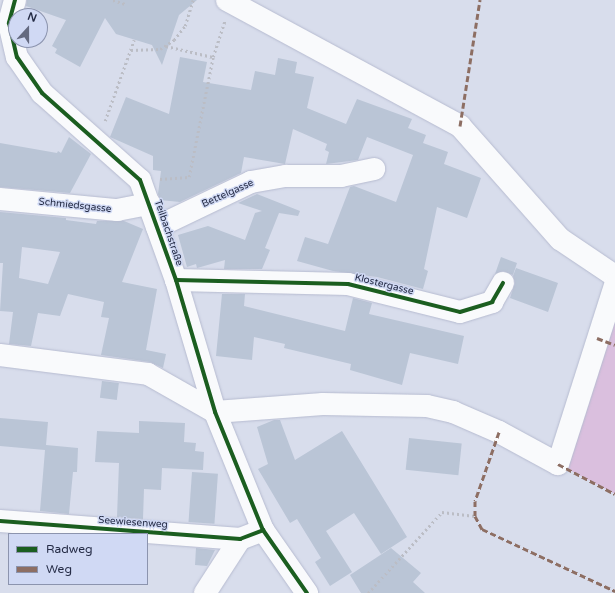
<!DOCTYPE html>
<html>
<head>
<meta charset="utf-8">
<style>
	body { margin:0 }
	#map { position:relative; width:615px; height:593px; overflow:hidden; background:#d8ddec; font-family:"Varela Round",sans-serif }
	div>[style] { position:absolute }
	[style*='--x'] { left:calc(var(--x)*1px); top:calc(var(--y)*1px); width:calc(var(--w)*1px); rotate:calc(var(--a)*1deg) }
	.green>* { inset:0; background:#dabfde }
	.building>* { inset:0; background:#bac5d6; transform-origin:0 0 }
	.path>* { height:2.5px; margin-top:-1.25px; transform-origin:0; background:repeating-linear-gradient(90deg,#bbbdc5 0 2px,transparent 0 5px) }
	.roads { filter:drop-shadow(0 0 1px #b6bbd0) drop-shadow(0 0 1px #b6bbd0) }
	.minor>* { height:22px; margin:-11px; padding:0 11px; transform-origin:11px; border-radius:11px; background:#f9fafc }
	.quiet>* { height:3px; margin-top:-1.5px; transform-origin:0; background:repeating-linear-gradient(90deg,#8d6e63 0 6px,transparent 0 9px) }
	.cycleway>* { height:4px; margin:-2px; padding:0 2px; transform-origin:2px; border-radius:2px; background:#1b5e20 }
	span { translate:-50% -50%; white-space:nowrap; text-align:center; line-height:1.15; -webkit-text-stroke:3px #d0d9f4; paint-order:stroke }
	.street-label { font-size:10px; color:#252c46 }
	.legend { position:absolute; left:8px; top:533px; width:140px; height:52px; box-sizing:border-box; background:#d0d9f4; border:1px solid #8c94ae; margin:0; padding:5px 7px; list-style:none; font-size:12px; color:#252c46 }
	.legend li { display:flex; align-items:center; gap:8px; height:20px }
	.legend b { width:20px; border:1px solid #8c94ae }
	.north { position:absolute; left:8px; top:8px; width:40px; height:40px; box-sizing:border-box; background:#d0d9f4; border:1px solid #8c94ae; border-radius:50%; rotate:21deg; font-size:11px; font-weight:700; line-height:16px; text-align:center; color:#252c46 }
	.north::after { content:''; display:block; margin:auto; width:14px; height:18px; background:#646a80; clip-path:polygon(50% 0,100% 100%,50% 72%,0 100%) }
</style>
</head>
<body>
<div id="map">
	<div class="green">
		<div style="clip-path:polygon(615px 285px,615px 494px,558px 464px)"></div>
	</div>
	<div class="building">
		<div style="clip-path:polygon(27px 0,197px 0,179px 15px,162px 65px,152px 45px,116px 34px,105px 18px,80px 67px,55px 53px,57px 49px,52px 46px,66px 20px,26px 6px)"></div>
		<div style="clip-path:polygon(180px 57px,207px 62px,203px 82px,251px 90px,255px 71px,275px 75px,278px 58px,297px 62px,295px 73px,314px 77px,307px 108px,346px 124px,357px 99px,412px 119px,408px 128px,426px 135px,423px 143px,448px 152px,444px 164px,481px 178px,467px 218px,437px 207px,424px 269px,428px 271px,423px 289px,377px 277px,333px 271px,297px 261px,305px 237px,328px 244px,350px 187px,354px 186px,396px 202px,413px 155px,367px 137px,358px 160px,326px 164px,329px 152px,325px 150px,327px 144px,293px 129px,285px 164px,244px 157px,241px 173px,180px 202px,160px 200px,158px 194px,161px 171px,153px 170px,153px 156px,110px 137px,126px 97px,169px 114px)"></div>
		<div style="clip-path:polygon(69px 137px,91px 154px,70px 193px,0 187px,0 143px,57px 153px,58px 151px,61px 153px)"></div>
		<div style="clip-path:polygon(257px 194px,300px 211px,298px 216px,279px 213px,265px 248px,270px 250px,262px 269px,224px 269px,225px 260px,197px 268px,196px 264px,187px 267px,178px 235px,208px 226px,245px 240px,255px 213px,262px 211px,238px 203px)"></div>
		<div style="clip-path:polygon(evenodd,0 212px,66px 218px,66px 220px,96px 224px,97px 221px,124px 221px,143px 229px,122px 282px,157px 289px,146px 350px,166px 354px,163px 368px,150px 362px,101px 355px,109px 318px,101px 317px,104px 302px,68px 294px,60px 316px,38px 313px,31px 346px,9px 344px,13px 312px,0 311px,3px 263px,0 263px,0 212px,22px 247px,60px 252px,48px 284px,19px 278px,22px 247px)"></div>
		<div style="clip-path:polygon(501px 257px,517px 263px,513px 275px,503px 271px,495px 274px)"></div>
		<div style="clip-path:polygon(516px 268px,558px 283px,548px 312px,510px 298px,515px 283px,513px 276px)"></div>
		<div style="clip-path:polygon(222px 294px,245px 294px,244px 306px,345px 331px,353px 298px,372px 303px,369px 314px,464px 336px,458px 364px,410px 353px,402px 385px,350px 370px,351px 364px,284px 348px,285px 344px,254px 337px,252px 360px,216px 356px)"></div>
		<div style="left:102px;top:381px;width:17px;height:17px;rotate:7deg"></div>
		<div style="clip-path:polygon(0 418px,48px 422px,46px 445px,78px 448px,77px 472px,73px 472px,69px 514px,40px 511px,45px 450px,0 446px)"></div>
		<div style="clip-path:polygon(274px 420px,280px 420px,295px 460px,342px 431px,407px 537px,381px 554px,354px 513px,326px 531px,352px 572px,330px 586px,315px 562px,321px 558px,297px 519px,290px 523px,258px 469px,268px 464px,257px 427px)"></div>
		<div style="clip-path:polygon(139px 421px,185px 423px,184px 442px,196px 443px,195px 451px,204px 452px,203px 470px,162px 468px,161px 490px,144px 489px,143px 519px,117px 517px,119px 463px,95px 462px,97px 431px,139px 433px)"></div>
		<div style="left:409px;top:438px;width:53px;height:32px;rotate:6deg"></div>
		<div style="left:192px;top:472px;width:26px;height:50px;rotate:4deg"></div>
		<div style="clip-path:polygon(196px 548px,215px 550px,207px 566px,195px 565px)"></div>
		<div style="clip-path:polygon(391px 548px,421px 573px,413px 582px,425px 593px,361px 593px,350px 575px)"></div>
	</div>
	<div class="path">
		<div style="--x:113;--y:0;--w:13;--a:18"></div>
		<div style="--x:166;--y:46;--w:48;--a:13.2"></div>
		<div style="--x:131;--y:50;--w:29;--a:-2"></div>
		<div style="--x:160;--y:49;--w:17;--a:-33"></div>
		<div style="--x:174;--y:40;--w:18;--a:-52"></div>
		<div style="--x:185;--y:26;--w:27;--a:-73"></div>
		<div style="--x:105;--y:121;--w:86;--a:-70.3"></div>
		<div style="--x:160;--y:179;--w:29;--a:-4"></div>
		<div style="--x:189;--y:177;--w:122;--a:-78.7"></div>
		<div style="--x:213;--y:57;--w:38;--a:-72"></div>
		<div style="--x:368;--y:593;--w:110;--a:-47.6"></div>
		<div style="--x:442;--y:512;--w:33;--a:7"></div>
	</div>
	<div class="roads">
		<div class="minor">
			<div style="--x:15;--y:0;--w:24;--a:105"></div>
			<div style="--x:9;--y:23;--w:35;--a:77"></div>
			<div style="--x:17;--y:57;--w:44;--a:55.2"></div>
			<div style="--x:42;--y:93;--w:131;--a:41.6"></div>
			<div style="--x:140;--y:180;--w:106;--a:70.2"></div>
			<div style="--x:176;--y:280;--w:138;--a:73.5"></div>
			<div style="--x:215;--y:412;--w:127;--a:67.9"></div>
			<div style="--x:263;--y:530;--w:77;--a:55.1"></div>
			<div style="--x:227;--y:0;--w:265;--a:28.4"></div>
			<div style="--x:460;--y:126;--w:151;--a:48.5"></div>
			<div style="--x:560;--y:239;--w:66;--a:33.9"></div>
			<div style="--x:0;--y:199;--w:118;--a:5.4"></div>
			<div style="--x:117;--y:210;--w:33;--a:-11"></div>
			<div style="--x:157;--y:227;--w:104;--a:-25.6"></div>
			<div style="--x:251;--y:182;--w:36;--a:-10"></div>
			<div style="--x:286;--y:176;--w:55;--a:0"></div>
			<div style="--x:341;--y:176;--w:34;--a:-12"></div>
			<div style="--x:176;--y:280;--w:172;--a:1.3"></div>
			<div style="--x:348;--y:284;--w:115;--a:14"></div>
			<div style="--x:460;--y:312;--w:34;--a:-17"></div>
			<div style="--x:492;--y:302;--w:22;--a:-60"></div>
			<div style="--x:0;--y:355;--w:149;--a:7.3"></div>
			<div style="--x:148;--y:374;--w:77;--a:29.6"></div>
			<div style="--x:215;--y:412;--w:108;--a:-4.2"></div>
			<div style="--x:323;--y:404;--w:104;--a:1.1"></div>
			<div style="--x:427;--y:406;--w:27;--a:13"></div>
			<div style="--x:453;--y:412;--w:50;--a:23.5"></div>
			<div style="--x:499;--y:432;--w:67;--a:28.5"></div>
			<div style="--x:558;--y:464;--w:188;--a:-72.3"></div>
			<div style="--x:0;--y:521;--w:241;--a:4.3"></div>
			<div style="--x:240;--y:539;--w:25;--a:-21"></div>
			<div style="--x:205;--y:593;--w:64;--a:-57.1"></div>
		</div>
	</div>
	<div class="quiet">
		<div style="--x:460;--y:126;--w:128;--a:-81"></div>
		<div style="--x:597;--y:338;--w:19;--a:21"></div>
		<div style="--x:499;--y:432;--w:73;--a:109.2"></div>
		<div style="--x:475;--y:501;--w:15;--a:90"></div>
		<div style="--x:475;--y:516;--w:15;--a:62"></div>
		<div style="--x:482;--y:529;--w:147;--a:25"></div>
		<div style="--x:558;--y:464;--w:64;--a:27.8"></div>
	</div>
	<div class="cycleway">
		<div style="--x:15;--y:0;--w:24;--a:105"></div>
		<div style="--x:9;--y:23;--w:35;--a:77"></div>
		<div style="--x:17;--y:57;--w:44;--a:55.2"></div>
		<div style="--x:42;--y:93;--w:131;--a:41.6"></div>
		<div style="--x:140;--y:180;--w:106;--a:70.2"></div>
		<div style="--x:176;--y:280;--w:138;--a:73.5"></div>
		<div style="--x:215;--y:412;--w:127;--a:67.9"></div>
		<div style="--x:263;--y:530;--w:77;--a:55.1"></div>
		<div style="--x:176;--y:280;--w:172;--a:1.3"></div>
		<div style="--x:348;--y:284;--w:115;--a:14"></div>
		<div style="--x:460;--y:312;--w:34;--a:-17"></div>
		<div style="--x:492;--y:302;--w:22;--a:-60"></div>
		<div style="--x:0;--y:521;--w:241;--a:4.3"></div>
		<div style="--x:240;--y:539;--w:25;--a:-21"></div>
	</div>
	<div class="street-label">
		<span style="left:228px;top:194px;rotate:-24deg">Bettelgasse</span>
		<span style="left:75px;top:206px;rotate:6deg">Schmiedsgasse</span>
		<span style="left:168px;top:233px;rotate:71deg">Teilbachstraße</span>
		<span style="left:384px;top:285px;rotate:14deg">Klostergasse</span>
		<span style="left:133px;top:523px;rotate:4deg">Seewiesenweg</span>
	</div>
	<ul class="legend">
	<li><b style="height:5px;background:#1b5e20"></b>Radweg</li>
	<li><b style="height:5px;background:#8d6e63"></b>Weg</li>
	</ul>
	<div class="north">N</div>
</div>
</body>
</html>
